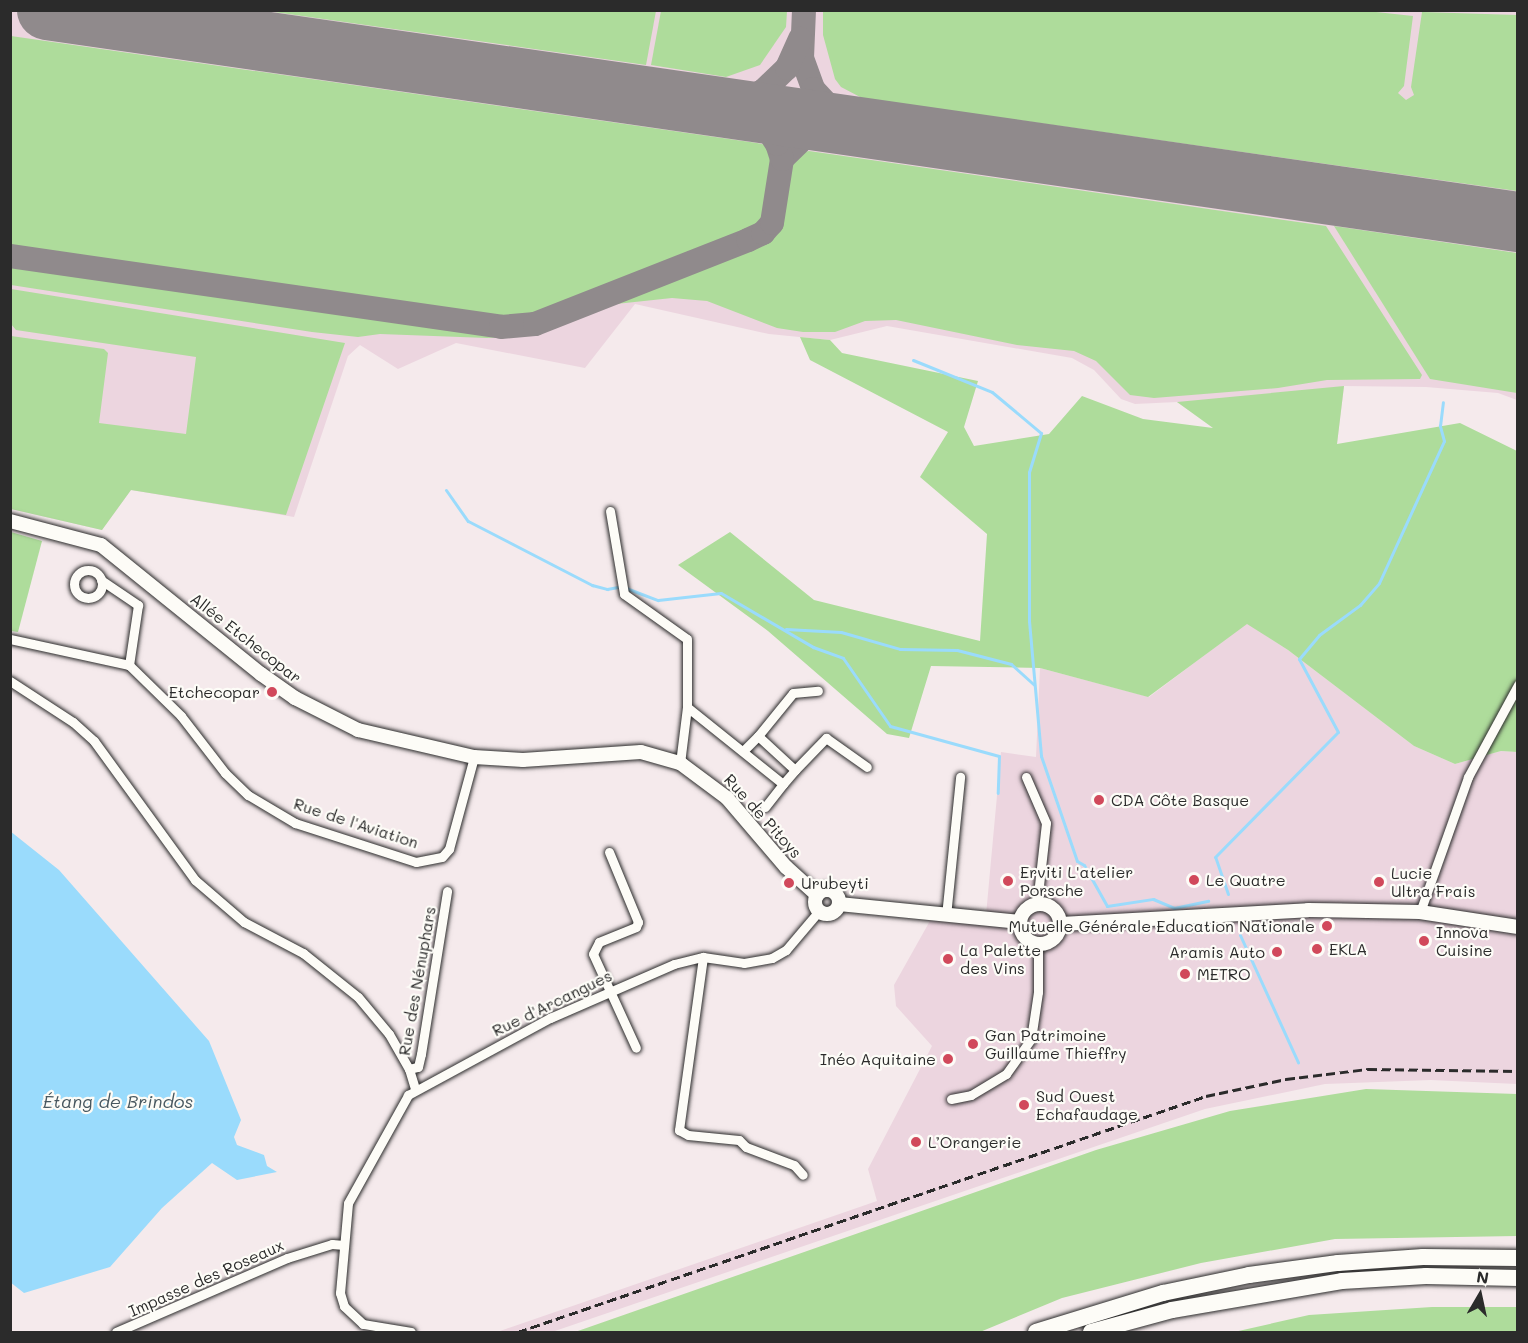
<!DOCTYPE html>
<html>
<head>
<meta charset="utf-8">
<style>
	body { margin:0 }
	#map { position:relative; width:1528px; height:1343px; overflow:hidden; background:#f5eaec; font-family:Mali,sans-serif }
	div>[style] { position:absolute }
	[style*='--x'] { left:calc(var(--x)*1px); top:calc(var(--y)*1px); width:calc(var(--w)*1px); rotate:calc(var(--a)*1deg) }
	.built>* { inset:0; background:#ecd5df }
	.green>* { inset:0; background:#aedc9b }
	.water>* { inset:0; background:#9adbfc }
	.stream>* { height:3px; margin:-1.5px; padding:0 1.5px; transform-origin:1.5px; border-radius:1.5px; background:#9adbfc }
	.taxiway>* { height:24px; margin:-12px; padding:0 12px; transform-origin:12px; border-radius:12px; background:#908a8c }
	.runway>* { height:60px; margin:-30px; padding:0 30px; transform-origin:30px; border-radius:30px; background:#908a8c }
	.roads { filter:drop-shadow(0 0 2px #2b2b2b) drop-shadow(0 0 2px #2b2b2b) }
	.street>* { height:9px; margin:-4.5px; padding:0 4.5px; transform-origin:4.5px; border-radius:4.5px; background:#fdfcf7 }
	.street>.ring { margin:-4.5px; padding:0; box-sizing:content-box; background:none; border:9px solid #fdfcf7; border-radius:50% }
	.secondary>* { height:14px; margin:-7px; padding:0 7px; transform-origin:7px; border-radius:7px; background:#fdfcf7 }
	.secondary>.ring { margin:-7px; padding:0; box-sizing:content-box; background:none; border:14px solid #fdfcf7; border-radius:50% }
	.highway>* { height:16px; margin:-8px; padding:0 8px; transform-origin:8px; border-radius:8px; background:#fdfcf7 }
	.rail>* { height:3px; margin-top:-1.5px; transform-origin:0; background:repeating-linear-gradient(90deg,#2b2b2b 0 9px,transparent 0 13.5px) }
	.dots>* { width:16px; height:16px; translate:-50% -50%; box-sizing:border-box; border:3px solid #fdfcf7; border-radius:50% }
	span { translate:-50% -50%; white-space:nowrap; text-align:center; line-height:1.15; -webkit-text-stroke:4.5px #fdfcf7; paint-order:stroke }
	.street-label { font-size:16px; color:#2b2b2b }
	.poi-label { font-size:16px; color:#2b2b2b }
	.right { translate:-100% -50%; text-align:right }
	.left { translate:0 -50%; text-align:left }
	.water-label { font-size:18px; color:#47575f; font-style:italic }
	.frame { position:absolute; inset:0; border:12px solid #2b2b2b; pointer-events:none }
	.north { position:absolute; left:1450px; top:1265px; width:60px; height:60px; -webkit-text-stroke:4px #fdfcf7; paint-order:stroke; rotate:9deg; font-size:16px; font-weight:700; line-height:24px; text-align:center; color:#2b2b2b }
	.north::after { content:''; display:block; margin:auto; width:21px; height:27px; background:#2b2b2b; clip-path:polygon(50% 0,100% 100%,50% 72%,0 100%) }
</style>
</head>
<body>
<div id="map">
	<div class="built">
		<div style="clip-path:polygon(11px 11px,1517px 11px,1517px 400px,1498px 393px,1426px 387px,1344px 386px,1337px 444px,1215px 428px,1177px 402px,1135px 404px,1121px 399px,1094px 370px,1072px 358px,887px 326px,830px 340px,769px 334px,635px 304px,585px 368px,456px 343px,398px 369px,360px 345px,348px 356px,294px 517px,131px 490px,102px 530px,11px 509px)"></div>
		<div style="clip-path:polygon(1247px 623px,1288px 650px,1414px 746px,1455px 764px,1501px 751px,1517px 752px,1517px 1084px,1431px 1080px,1325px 1084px,1205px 1109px,552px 1332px,497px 1332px,877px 1201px,868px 1169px,932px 1046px,896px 1006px,894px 985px,931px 919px,986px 915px,1001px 752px,1036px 757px,1040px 668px,1149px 697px)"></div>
	</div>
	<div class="green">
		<div style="clip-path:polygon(267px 11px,656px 11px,646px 65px)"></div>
		<div style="clip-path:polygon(661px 11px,787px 11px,786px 27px,760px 65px,726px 77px,651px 65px)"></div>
		<div style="clip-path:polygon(1367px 11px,1413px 16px,1404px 86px,1398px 93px,1406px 100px,1414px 95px,1411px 87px,1422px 12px,1517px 15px,1517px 191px,862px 98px,841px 87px,835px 79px,823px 35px,823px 10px)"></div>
		<div style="clip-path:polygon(11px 36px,757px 143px,771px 146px,777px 157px,770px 215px,765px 225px,746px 236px,521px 322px,11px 251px)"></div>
		<div style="clip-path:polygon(809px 151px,1326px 226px,1422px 375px,1420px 379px,1327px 380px,1278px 388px,1154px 398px,1130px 395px,1096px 361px,1074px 351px,1017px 345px,896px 320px,865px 321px,835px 332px,803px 332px,777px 328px,707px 301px,672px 298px,616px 304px,557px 327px,549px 324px,766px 237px,779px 218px,787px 164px,795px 154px)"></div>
		<div style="clip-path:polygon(1334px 226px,1517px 253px,1517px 393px,1430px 379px)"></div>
		<div style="clip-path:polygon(10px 261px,503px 332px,529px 331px,528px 336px,487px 338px,380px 334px,358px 337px,312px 332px,11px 285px)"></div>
		<div style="clip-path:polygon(11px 289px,345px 343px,286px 515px,131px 490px,102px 530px,11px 509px,11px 336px,104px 349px,108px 353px,99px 423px,186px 434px,196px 357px,16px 330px,11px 324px)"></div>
		<div style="clip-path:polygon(800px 337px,830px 340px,842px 353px,978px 381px,964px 427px,974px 446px,1049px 434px,1082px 396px,1143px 419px,1213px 428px,1177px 402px,1344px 386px,1337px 444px,1460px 423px,1517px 451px,1517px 752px,1501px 751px,1455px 764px,1414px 746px,1288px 650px,1247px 624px,1148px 697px,1040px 668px,931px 666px,909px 738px,887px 734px,768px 631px,678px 565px,730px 532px,814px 600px,980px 641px,987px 534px,920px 477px,948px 432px,810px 360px)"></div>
		<div style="clip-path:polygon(11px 532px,42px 541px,18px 632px,11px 631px)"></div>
		<div style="clip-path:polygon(1366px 1089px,1517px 1094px,1517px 1236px,1335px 1239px,1201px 1263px,1062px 1298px,980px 1332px,575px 1332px,1096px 1150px,1230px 1111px)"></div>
		<div style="clip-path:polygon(1432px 1307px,1517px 1307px,1517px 1332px,1234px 1332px,1309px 1315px)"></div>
	</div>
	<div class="water">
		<div style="clip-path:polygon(10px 831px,59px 870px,209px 1041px,241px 1120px,234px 1137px,237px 1145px,264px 1155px,267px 1166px,277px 1172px,237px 1180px,212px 1163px,162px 1208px,110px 1267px,24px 1293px,10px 1282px)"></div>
	</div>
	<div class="stream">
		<div style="--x:913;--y:360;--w:85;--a:22.1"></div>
		<div style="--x:992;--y:392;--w:64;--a:39.9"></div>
		<div style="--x:1041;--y:433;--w:41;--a:107.1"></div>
		<div style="--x:1029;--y:472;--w:149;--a:90"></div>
		<div style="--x:1029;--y:621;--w:136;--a:84.9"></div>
		<div style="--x:1041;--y:756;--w:111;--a:71.1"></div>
		<div style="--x:1077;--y:861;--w:8;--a:30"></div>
		<div style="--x:1084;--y:865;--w:47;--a:60.7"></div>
		<div style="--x:1107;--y:906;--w:47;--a:-8.7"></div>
		<div style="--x:1153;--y:899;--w:23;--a:23"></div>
		<div style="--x:1174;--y:908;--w:35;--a:-12"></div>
		<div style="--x:446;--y:490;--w:38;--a:55"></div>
		<div style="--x:468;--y:521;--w:140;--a:27.3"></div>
		<div style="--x:592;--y:585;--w:16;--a:15"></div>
		<div style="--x:607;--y:589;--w:11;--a:-10"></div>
		<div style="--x:626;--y:588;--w:34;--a:21"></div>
		<div style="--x:658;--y:600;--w:63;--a:-6.3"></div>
		<div style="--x:721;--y:593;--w:107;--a:30.4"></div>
		<div style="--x:813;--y:647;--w:32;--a:20"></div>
		<div style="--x:843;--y:658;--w:83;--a:55.3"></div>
		<div style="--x:890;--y:726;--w:113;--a:15.4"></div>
		<div style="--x:999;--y:756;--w:37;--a:92"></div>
		<div style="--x:786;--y:629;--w:55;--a:3.1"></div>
		<div style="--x:841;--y:632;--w:61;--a:16.1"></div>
		<div style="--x:900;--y:649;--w:57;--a:1"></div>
		<div style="--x:957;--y:650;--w:56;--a:14.5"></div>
		<div style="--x:1011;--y:664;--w:31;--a:42"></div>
		<div style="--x:1228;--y:894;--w:39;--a:-109"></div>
		<div style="--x:1215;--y:857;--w:175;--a:-45.5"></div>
		<div style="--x:1338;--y:732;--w:83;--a:-118.1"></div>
		<div style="--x:1299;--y:659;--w:31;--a:-50"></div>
		<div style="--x:1319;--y:635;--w:51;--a:-36.2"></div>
		<div style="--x:1360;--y:605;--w:29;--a:-49"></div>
		<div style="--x:1379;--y:583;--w:156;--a:-65.4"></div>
		<div style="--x:1444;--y:441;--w:16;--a:-105"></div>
		<div style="--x:1440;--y:426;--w:24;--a:-83"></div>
		<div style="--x:1240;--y:935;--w:140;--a:65.5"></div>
	</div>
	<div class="taxiway">
		<div style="--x:804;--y:10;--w:48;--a:92.4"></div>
		<div style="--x:802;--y:58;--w:33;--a:70"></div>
		<div style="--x:813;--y:89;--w:33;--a:47"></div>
		<div style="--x:835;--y:113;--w:40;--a:23.4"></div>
		<div style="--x:718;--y:105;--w:25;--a:-9"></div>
		<div style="--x:743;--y:101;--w:22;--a:-27"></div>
		<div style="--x:763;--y:91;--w:33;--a:-44"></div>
		<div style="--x:787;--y:68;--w:32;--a:-66"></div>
		<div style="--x:782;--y:159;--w:40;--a:-44"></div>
		<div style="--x:811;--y:131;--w:47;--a:-3.7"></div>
		<div style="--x:10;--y:256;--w:496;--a:8.2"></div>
		<div style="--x:501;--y:327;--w:34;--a:-5"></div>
		<div style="--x:535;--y:324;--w:229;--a:-21.5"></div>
		<div style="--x:748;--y:240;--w:17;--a:-25"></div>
		<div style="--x:763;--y:233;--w:13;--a:-48"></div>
		<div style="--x:772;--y:223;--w:65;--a:-81.1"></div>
		<div style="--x:782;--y:159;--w:16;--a:-108"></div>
		<div style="--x:777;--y:144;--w:24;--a:-123"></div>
		<div style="--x:764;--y:124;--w:14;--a:-146"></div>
		<div style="--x:752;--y:116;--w:34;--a:-165"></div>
	</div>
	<div class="runway">
		<div style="--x:47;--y:10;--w:1486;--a:8.2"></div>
	</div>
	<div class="roads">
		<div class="street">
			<div style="--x:610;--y:511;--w:84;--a:80.4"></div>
			<div style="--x:624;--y:594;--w:77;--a:35.5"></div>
			<div style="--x:687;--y:639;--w:68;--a:90"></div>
			<div style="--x:687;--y:707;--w:56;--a:97.1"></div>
			<div class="ring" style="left:74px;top:570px;width:19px;height:19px"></div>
			<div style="--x:101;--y:580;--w:45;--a:34"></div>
			<div style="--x:138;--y:605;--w:61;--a:98.5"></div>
			<div style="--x:10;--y:639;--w:122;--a:12.3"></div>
			<div style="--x:129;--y:665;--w:73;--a:44.4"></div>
			<div style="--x:181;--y:716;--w:72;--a:52.3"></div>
			<div style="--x:225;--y:773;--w:32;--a:44"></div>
			<div style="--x:248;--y:795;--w:55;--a:30.8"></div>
			<div style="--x:295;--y:823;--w:127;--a:17.9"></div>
			<div style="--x:416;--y:862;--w:26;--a:-11"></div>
			<div style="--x:442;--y:857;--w:11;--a:-49"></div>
			<div style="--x:449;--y:849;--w:95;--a:-74.8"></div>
			<div style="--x:10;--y:681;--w:75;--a:33.1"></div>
			<div style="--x:73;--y:722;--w:28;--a:42"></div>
			<div style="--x:94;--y:741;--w:172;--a:54"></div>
			<div style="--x:195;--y:880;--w:65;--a:40.6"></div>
			<div style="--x:244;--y:922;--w:67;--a:27.7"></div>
			<div style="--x:303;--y:953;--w:70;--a:38.7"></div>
			<div style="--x:358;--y:997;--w:48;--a:50"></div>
			<div style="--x:389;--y:1034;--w:40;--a:60.3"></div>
			<div style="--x:409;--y:1069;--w:21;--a:73"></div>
			<div style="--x:687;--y:707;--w:123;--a:38.7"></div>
			<div style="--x:783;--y:784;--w:18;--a:-49"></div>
			<div style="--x:795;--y:770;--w:50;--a:-137.4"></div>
			<div style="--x:758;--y:736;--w:18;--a:135"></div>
			<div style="--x:758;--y:736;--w:55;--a:-50.9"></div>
			<div style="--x:793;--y:693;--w:25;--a:-5"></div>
			<div style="--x:795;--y:770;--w:45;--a:-45.9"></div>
			<div style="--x:826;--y:738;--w:50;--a:35.3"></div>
			<div style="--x:1026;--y:777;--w:50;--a:66.5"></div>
			<div style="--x:1046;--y:823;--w:81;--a:96.4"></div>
			<div style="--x:765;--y:807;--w:29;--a:-52"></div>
			<div style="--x:609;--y:852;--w:76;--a:67.5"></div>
			<div style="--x:638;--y:922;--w:5;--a:112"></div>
			<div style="--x:636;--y:927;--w:40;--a:158"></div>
			<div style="--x:599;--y:942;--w:13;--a:117"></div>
			<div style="--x:593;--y:954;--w:103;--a:65.4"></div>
			<div style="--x:1420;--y:912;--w:143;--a:-70.4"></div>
			<div style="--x:1468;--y:777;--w:105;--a:-61.5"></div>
			<div style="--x:946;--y:916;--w:140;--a:-84.2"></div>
			<div style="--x:703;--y:957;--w:175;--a:97.9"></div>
			<div style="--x:679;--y:1130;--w:10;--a:29"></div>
			<div style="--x:688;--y:1135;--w:51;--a:5.6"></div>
			<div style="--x:739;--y:1140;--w:10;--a:45"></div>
			<div style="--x:746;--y:1147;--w:51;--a:20.6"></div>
			<div style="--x:794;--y:1165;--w:13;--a:48"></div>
			<div style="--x:409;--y:1069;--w:9;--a:-13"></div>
			<div style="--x:418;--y:1067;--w:13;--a:-77"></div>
			<div style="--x:421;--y:1054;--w:165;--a:-80.9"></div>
			<div style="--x:951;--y:1099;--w:20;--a:-11"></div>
			<div style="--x:971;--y:1095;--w:41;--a:-31"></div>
			<div style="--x:1006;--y:1074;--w:43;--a:-54.5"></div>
			<div style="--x:1031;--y:1039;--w:48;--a:-81.5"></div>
			<div style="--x:1038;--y:992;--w:48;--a:-90"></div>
			<div style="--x:116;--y:1332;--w:186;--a:-23.4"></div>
			<div style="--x:287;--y:1258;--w:47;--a:-17.3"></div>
			<div style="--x:332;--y:1244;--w:12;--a:5"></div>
			<div style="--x:411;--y:1332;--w:49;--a:-170.5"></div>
			<div style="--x:363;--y:1324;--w:26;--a:-137"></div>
			<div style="--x:344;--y:1306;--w:14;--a:-107"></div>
			<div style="--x:340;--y:1293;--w:90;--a:-84.9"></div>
			<div style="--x:348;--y:1203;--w:124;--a:-60.9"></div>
			<div style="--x:408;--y:1095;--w:162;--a:-28.5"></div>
			<div style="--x:550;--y:1018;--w:135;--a:-23.5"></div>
			<div style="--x:674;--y:964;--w:30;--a:-14"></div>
			<div style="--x:703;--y:957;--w:41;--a:8.3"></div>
			<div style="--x:744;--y:963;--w:28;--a:-10"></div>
			<div style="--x:772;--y:958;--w:16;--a:-30"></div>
			<div style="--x:786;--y:950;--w:51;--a:-49.8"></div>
		</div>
		<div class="secondary">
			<div style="--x:10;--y:521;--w:94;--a:14.8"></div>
			<div style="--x:101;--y:545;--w:206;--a:38.9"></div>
			<div style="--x:261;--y:674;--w:42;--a:35.2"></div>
			<div style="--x:295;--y:698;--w:71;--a:26.9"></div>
			<div style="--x:358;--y:730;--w:119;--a:13.1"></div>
			<div style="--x:474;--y:757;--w:49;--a:3.5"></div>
			<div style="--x:523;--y:760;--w:118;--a:-3.9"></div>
			<div style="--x:641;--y:752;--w:41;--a:15.8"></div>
			<div style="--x:680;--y:763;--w:59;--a:36.7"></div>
			<div style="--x:727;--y:798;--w:91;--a:49.5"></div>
			<div style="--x:786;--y:867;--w:42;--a:42.1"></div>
			<div class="ring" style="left:815px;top:890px;width:10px;height:10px"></div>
			<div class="ring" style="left:1020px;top:904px;width:26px;height:26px"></div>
			<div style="--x:839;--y:904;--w:182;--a:5.7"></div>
			<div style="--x:1061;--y:924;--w:247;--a:-3.2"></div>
			<div style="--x:1308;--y:910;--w:112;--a:1"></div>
			<div style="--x:1420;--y:912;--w:99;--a:8.7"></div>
		</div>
		<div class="highway">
			<div style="--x:1036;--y:1332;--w:133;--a:-17.1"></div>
			<div style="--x:1163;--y:1293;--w:88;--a:-11.8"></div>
			<div style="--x:1249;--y:1275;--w:90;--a:-7.7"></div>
			<div style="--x:1338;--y:1263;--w:85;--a:-4"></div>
			<div style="--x:1423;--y:1257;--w:95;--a:0.6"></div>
			<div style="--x:1091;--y:1332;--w:84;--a:-15.2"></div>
			<div style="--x:1172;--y:1310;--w:172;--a:-9.7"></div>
			<div style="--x:1342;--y:1281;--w:84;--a:-3.4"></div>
			<div style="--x:1426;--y:1276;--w:92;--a:1.2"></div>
		</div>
	</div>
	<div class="rail">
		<div style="--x:518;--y:1332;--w:727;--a:-18.93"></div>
		<div style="--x:1206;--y:1096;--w:82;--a:-12"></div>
		<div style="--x:1286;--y:1079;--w:83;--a:-7"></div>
		<div style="--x:1368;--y:1069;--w:150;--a:0.8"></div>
	</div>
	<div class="dots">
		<div style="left:272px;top:692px;background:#d1495b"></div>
		<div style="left:1099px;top:800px;background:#d1495b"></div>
		<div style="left:1194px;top:880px;background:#d1495b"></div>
		<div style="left:1008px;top:881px;background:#d1495b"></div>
		<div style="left:1379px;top:882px;background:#d1495b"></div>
		<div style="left:789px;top:883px;background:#d1495b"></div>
		<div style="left:1327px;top:926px;background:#d1495b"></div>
		<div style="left:1424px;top:941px;background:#d1495b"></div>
		<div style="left:1317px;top:949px;background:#d1495b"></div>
		<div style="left:1277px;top:952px;background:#d1495b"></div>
		<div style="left:948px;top:959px;background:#d1495b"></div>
		<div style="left:1185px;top:974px;background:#d1495b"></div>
		<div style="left:973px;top:1044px;background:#d1495b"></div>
		<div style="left:948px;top:1059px;background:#d1495b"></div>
		<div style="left:1024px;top:1105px;background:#d1495b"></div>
		<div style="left:916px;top:1142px;background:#d1495b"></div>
	</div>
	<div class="street-label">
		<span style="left:246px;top:638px;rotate:38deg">Allée Etchecopar</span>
		<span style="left:763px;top:816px;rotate:48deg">Rue de Pitoys</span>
		<span style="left:356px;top:823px;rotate:18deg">Rue de l'Aviation</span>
		<span style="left:417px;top:981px;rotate:-80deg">Rue des Nénuphars</span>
		<span style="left:552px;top:1003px;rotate:-26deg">Rue d'Arcangues</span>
		<span style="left:206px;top:1278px;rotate:-24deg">Impasse des Roseaux</span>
	</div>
	<div class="poi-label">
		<span class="right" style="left:260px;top:692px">Etchecopar</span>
		<span class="left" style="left:1111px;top:800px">CDA Côte Basque</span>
		<span class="left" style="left:1020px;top:881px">Erviti L'atelier<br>Porsche</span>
		<span class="left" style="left:1391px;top:882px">Lucie<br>Ultra Frais</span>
		<span class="left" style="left:1206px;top:880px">Le Quatre</span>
		<span class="left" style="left:801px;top:883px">Urubeyti</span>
		<span class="right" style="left:1315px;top:926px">Mutuelle Générale Education Nationale</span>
		<span class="left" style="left:1436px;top:941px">Innova<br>Cuisine</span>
		<span class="left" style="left:1329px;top:949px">EKLA</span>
		<span class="left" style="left:960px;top:959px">La Palette<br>des Vins</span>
		<span class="right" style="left:1265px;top:952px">Aramis Auto</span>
		<span class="left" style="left:1197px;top:974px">METRO</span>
		<span class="left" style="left:985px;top:1044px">Gan Patrimoine<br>Guillaume Thieffry</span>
		<span class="right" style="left:936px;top:1059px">Inéo Aquitaine</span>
		<span class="left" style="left:1036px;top:1105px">Sud Ouest<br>Echafaudage</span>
		<span class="left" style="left:928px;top:1142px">L’Orangerie</span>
	</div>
	<div class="water-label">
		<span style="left:118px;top:1101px">Étang de Brindos</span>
	</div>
	<div class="frame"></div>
	<div class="north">N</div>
</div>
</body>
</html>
